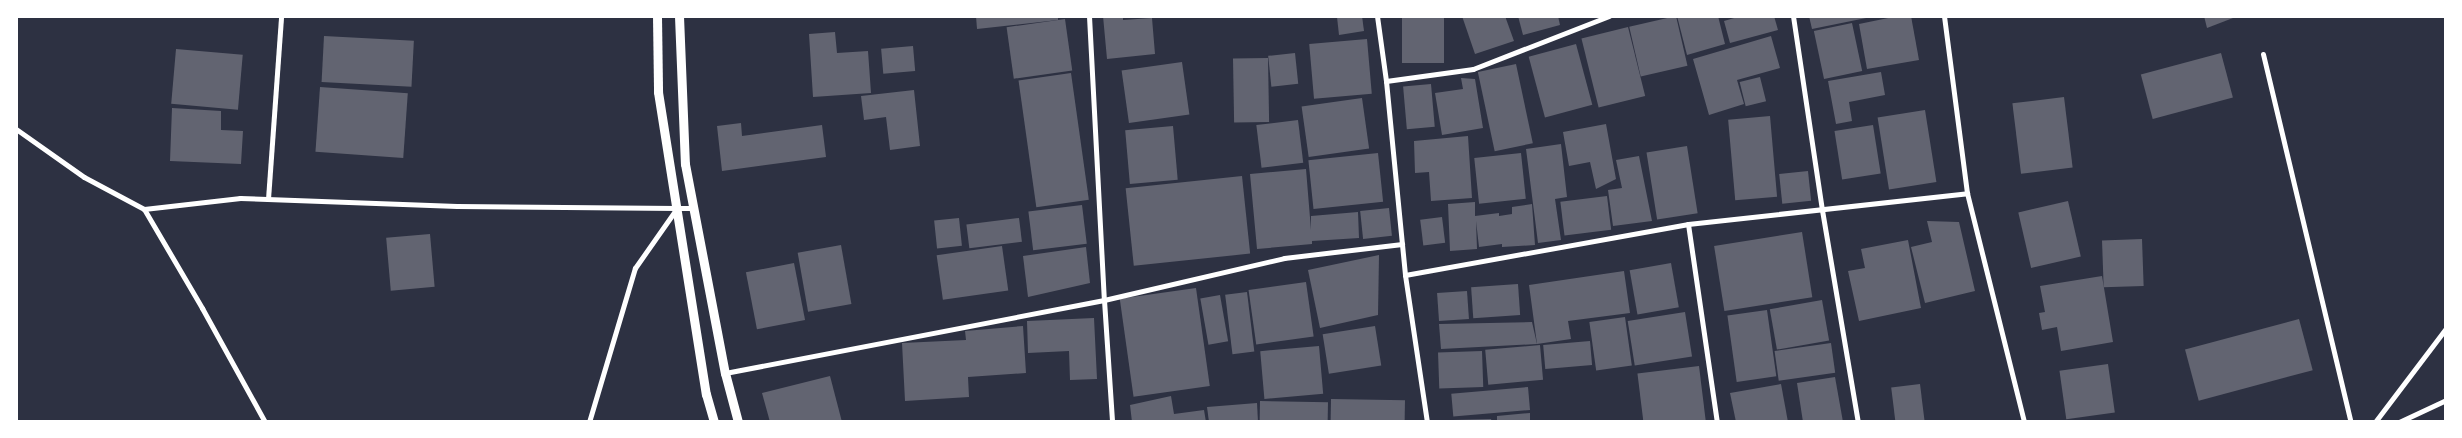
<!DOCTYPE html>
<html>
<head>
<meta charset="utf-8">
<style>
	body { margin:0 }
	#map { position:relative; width:2462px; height:438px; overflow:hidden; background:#2d3142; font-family:Rubik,sans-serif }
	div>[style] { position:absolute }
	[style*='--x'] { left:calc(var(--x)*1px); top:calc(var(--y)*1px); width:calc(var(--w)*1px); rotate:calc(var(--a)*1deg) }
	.building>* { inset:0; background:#626471; transform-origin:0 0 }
	.minor>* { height:5px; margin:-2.5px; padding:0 2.5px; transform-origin:2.5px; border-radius:2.5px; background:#fff }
	.tertiary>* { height:9px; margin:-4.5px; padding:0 4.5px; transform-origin:4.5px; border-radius:4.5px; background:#fff }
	span { translate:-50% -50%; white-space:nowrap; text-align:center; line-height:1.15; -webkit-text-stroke:4.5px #fff; paint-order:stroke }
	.frame { position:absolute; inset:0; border:18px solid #fff; pointer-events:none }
</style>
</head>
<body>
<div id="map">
	<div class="building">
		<div style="clip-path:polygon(976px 16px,1058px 16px,1058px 20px,977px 29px)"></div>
		<div style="clip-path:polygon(1103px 16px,1123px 16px,1123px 20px,1152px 18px,1155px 54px,1107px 59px)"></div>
		<div style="clip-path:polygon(1362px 16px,1364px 31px,1339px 35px,1337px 17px)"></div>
		<div style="left:1402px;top:16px;width:42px;height:47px"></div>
		<div style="clip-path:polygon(1462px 16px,1505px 16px,1514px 41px,1475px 54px)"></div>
		<div style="clip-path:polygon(1518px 16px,1558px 16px,1560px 25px,1523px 35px)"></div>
		<div style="left:1676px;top:16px;width:51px;height:48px;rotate:77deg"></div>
		<div style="clip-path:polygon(1677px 16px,1718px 16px,1725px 44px,1687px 55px)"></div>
		<div style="clip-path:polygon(1741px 16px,1774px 16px,1778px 30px,1730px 43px,1724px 21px)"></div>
		<div style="clip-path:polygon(1809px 16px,1871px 16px,1871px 17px,1812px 29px)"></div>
		<div style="clip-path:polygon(1898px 16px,1911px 16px,1919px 60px,1867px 69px,1859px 24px)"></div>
		<div style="clip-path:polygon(2204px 16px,2233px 16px,2233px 18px,2207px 28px)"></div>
		<div style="left:1065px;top:19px;width:52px;height:59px;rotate:82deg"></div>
		<div style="left:1852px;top:23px;width:49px;height:39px;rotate:78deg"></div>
		<div style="left:1628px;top:27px;width:71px;height:48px;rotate:76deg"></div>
		<div style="clip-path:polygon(835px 32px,837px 53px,868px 51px,871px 93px,813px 97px,809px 34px)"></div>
		<div style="left:324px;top:36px;width:90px;height:46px;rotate:3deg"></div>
		<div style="clip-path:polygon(1771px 36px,1780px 68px,1737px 80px,1744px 104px,1709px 115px,1693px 59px)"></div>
		<div style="left:1367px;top:39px;width:55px;height:58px;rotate:85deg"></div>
		<div style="left:1576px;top:44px;width:63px;height:49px;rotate:75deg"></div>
		<div style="left:913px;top:46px;width:25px;height:32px;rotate:85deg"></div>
		<div style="left:176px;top:49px;width:67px;height:55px;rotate:5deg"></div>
		<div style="left:1295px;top:53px;width:31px;height:27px;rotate:84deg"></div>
		<div style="left:2221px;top:53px;width:46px;height:83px;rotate:75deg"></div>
		<div style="left:1268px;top:58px;width:64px;height:35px;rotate:89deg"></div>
		<div style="left:1182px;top:62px;width:53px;height:61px;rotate:82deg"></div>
		<div style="left:1516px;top:64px;width:81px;height:39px;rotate:78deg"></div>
		<div style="clip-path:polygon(1881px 72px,1885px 95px,1849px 102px,1852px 121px,1836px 124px,1828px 81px)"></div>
		<div style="left:1071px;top:73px;width:128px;height:53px;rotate:82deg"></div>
		<div style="left:1760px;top:77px;width:25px;height:21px;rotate:76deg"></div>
		<div style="clip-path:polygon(1461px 78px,1475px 79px,1483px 128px,1442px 135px,1435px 93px,1463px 89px)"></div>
		<div style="left:1431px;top:84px;width:43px;height:28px;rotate:85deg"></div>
		<div style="left:320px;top:87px;width:88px;height:65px;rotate:4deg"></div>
		<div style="clip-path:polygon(914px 90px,920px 146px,890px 150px,886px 117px,864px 120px,861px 96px)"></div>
		<div style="left:2064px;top:97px;width:71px;height:52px;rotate:83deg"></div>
		<div style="left:1362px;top:98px;width:51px;height:61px;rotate:82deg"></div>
		<div style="clip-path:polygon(172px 108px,221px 111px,221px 130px,243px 131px,241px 164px,170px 161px)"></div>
		<div style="left:1925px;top:110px;width:73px;height:48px;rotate:81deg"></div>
		<div style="left:1770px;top:116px;width:81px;height:42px;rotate:85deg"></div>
		<div style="left:1298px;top:120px;width:43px;height:42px;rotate:83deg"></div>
		<div style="clip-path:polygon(741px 123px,742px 136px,822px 125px,826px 157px,722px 171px,717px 126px)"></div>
		<div style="clip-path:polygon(1606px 124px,1616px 179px,1596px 189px,1590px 162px,1569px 166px,1563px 132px)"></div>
		<div style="left:1873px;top:125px;width:49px;height:39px;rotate:81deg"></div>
		<div style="left:1173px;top:126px;width:54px;height:48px;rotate:85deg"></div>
		<div style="clip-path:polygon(1468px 136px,1472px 198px,1431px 201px,1429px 172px,1415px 173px,1414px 141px)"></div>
		<div style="clip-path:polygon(1561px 144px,1567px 197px,1555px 199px,1561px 240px,1538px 243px,1526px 149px)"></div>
		<div style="left:1687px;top:146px;width:68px;height:41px;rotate:81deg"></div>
		<div style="left:1378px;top:153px;width:49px;height:70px;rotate:84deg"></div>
		<div style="left:1521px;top:153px;width:46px;height:47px;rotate:84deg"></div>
		<div style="clip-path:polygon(1639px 156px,1652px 221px,1613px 226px,1608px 190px,1622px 188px,1616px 160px)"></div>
		<div style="clip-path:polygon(1306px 169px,1311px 230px,1311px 216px,1358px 212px,1359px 238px,1312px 241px,1312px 244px,1257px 249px,1250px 174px)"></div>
		<div style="left:1808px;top:171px;width:30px;height:29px;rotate:84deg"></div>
		<div style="left:1242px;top:176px;width:78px;height:117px;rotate:84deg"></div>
		<div style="left:1607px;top:196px;width:34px;height:47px;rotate:83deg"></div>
		<div style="left:2068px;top:201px;width:57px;height:51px;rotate:77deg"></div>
		<div style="clip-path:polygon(1475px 202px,1475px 216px,1499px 213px,1499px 216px,1512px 214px,1512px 207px,1532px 204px,1535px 245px,1502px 247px,1502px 244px,1479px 247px,1476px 221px,1477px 249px,1450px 251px,1448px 204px)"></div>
		<div style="left:1082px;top:205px;width:39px;height:54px;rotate:83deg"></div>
		<div style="left:1389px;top:208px;width:28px;height:29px;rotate:84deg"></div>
		<div style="left:1442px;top:217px;width:26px;height:22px;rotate:83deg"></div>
		<div style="left:959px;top:218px;width:28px;height:25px;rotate:84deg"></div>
		<div style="left:1019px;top:218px;width:24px;height:53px;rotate:83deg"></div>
		<div style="clip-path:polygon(1927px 221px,1959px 222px,1975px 291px,1925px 303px,1911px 247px,1932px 242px)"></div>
		<div style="left:1802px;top:232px;width:66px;height:89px;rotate:81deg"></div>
		<div style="left:430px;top:234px;width:53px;height:44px;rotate:85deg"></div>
		<div style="left:2142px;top:239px;width:47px;height:40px;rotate:88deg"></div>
		<div style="clip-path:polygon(1908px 240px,1921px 308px,1859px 321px,1848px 271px,1865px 268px,1861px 249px)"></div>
		<div style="left:841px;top:245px;width:60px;height:44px;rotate:80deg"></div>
		<div style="left:1002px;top:246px;width:45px;height:66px;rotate:82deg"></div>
		<div style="clip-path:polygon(1086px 247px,1090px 283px,1028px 297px,1023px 256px)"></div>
		<div style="clip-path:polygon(1379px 255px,1378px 315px,1320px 328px,1308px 270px)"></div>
		<div style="left:794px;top:263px;width:58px;height:49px;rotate:79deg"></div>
		<div style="left:1671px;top:263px;width:45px;height:42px;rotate:80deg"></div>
		<div style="clip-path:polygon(1624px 271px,1630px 313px,1568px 321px,1571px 339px,1537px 344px,1529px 285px)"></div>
		<div style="clip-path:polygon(2102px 276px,2113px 342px,2061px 351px,2057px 327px,2042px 330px,2039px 313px,2045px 312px,2040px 286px)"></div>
		<div style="left:1306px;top:282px;width:55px;height:58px;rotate:82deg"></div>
		<div style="left:1518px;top:284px;width:31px;height:47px;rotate:86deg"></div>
		<div style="left:1196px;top:288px;width:99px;height:77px;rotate:82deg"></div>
		<div style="left:1467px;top:291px;width:28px;height:30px;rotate:86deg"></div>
		<div style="left:1247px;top:292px;width:60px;height:22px;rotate:83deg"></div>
		<div style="left:1220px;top:295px;width:47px;height:20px;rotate:80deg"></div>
		<div style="left:1822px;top:300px;width:41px;height:53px;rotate:80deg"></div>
		<div style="left:1767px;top:310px;width:67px;height:40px;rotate:82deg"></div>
		<div style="left:1685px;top:312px;width:45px;height:58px;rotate:81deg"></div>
		<div style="left:1625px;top:317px;width:49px;height:36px;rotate:82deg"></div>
		<div style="clip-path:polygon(1094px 318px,1097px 379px,1070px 380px,1069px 351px,1028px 353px,1027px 321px)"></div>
		<div style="left:2299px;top:319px;width:53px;height:118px;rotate:75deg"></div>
		<div style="clip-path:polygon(1532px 322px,1537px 344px,1441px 349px,1439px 324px)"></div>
		<div style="clip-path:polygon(1023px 326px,1026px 373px,968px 377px,969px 397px,905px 401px,902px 343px,966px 340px,965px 331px)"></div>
		<div style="left:1375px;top:326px;width:40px;height:53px;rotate:81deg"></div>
		<div style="left:1590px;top:341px;width:24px;height:47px;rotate:85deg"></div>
		<div style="left:1831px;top:343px;width:30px;height:57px;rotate:82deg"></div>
		<div style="left:1540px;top:345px;width:35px;height:55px;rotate:85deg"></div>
		<div style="left:1319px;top:346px;width:48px;height:59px;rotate:85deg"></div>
		<div style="left:1482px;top:351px;width:36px;height:44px;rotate:88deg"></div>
		<div style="left:2108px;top:364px;width:49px;height:49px;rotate:82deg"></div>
		<div style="left:1699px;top:366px;width:55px;height:62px;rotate:83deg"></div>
		<div style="clip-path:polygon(830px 376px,842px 422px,770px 422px,762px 393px)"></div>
		<div style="clip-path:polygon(1835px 377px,1843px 422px,1803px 422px,1797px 383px)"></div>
		<div style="clip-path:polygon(1781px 384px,1788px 422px,1736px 422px,1730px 393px)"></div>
		<div style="left:1920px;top:384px;width:38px;height:29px;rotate:83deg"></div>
		<div style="left:1528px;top:387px;width:23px;height:77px;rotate:85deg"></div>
		<div style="clip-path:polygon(1171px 396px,1174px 414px,1204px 410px,1206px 422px,1132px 422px,1130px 405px)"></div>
		<div style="left:1331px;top:399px;width:74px;height:23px;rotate:1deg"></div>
		<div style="left:1260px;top:401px;width:68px;height:21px;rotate:1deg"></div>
		<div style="clip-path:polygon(1257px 403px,1258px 422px,1209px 422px,1207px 407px)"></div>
		<div style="clip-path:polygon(1530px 413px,1530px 422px,1497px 422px,1497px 416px)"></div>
		<div style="clip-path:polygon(1491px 419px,1492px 422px,1452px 422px,1452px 420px)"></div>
	</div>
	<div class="minor">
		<div style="--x:1089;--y:16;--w:284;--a:87"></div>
		<div style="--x:1104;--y:300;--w:122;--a:86.2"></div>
		<div style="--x:1377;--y:16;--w:66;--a:82.1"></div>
		<div style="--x:1386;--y:81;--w:195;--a:84.4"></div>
		<div style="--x:1405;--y:275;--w:149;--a:81.5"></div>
		<div style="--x:1793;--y:16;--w:196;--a:81.5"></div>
		<div style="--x:1822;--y:210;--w:215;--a:80.4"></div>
		<div style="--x:1944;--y:16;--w:178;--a:82.6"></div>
		<div style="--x:1967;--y:193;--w:236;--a:76"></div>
		<div style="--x:2263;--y:54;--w:378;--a:76.6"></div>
		<div style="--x:1386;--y:81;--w:88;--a:-7.9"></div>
		<div style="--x:1473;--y:69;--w:146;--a:-21.3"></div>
		<div style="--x:16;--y:129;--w:83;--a:35.2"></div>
		<div style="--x:84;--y:177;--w:68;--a:28.1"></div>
		<div style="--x:144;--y:209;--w:115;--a:59.6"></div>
		<div style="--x:202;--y:308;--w:130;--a:61.1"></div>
		<div style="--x:268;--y:199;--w:183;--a:-85.9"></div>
		<div style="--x:144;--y:209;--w:97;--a:-6.5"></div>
		<div style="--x:240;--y:198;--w:217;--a:2.1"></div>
		<div style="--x:457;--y:206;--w:220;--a:0.5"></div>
		<div style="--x:1688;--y:224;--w:200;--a:81.7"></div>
		<div style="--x:1405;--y:275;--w:288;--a:-10.2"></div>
		<div style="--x:1688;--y:224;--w:281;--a:-6.3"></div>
		<div style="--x:725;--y:373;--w:386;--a:-10.9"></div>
		<div style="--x:1104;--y:300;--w:185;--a:-13.1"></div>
		<div style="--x:1284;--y:258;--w:119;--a:-6.8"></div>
		<div style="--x:589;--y:422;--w:161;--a:-73.4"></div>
		<div style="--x:635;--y:268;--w:73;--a:-55"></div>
		<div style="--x:677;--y:208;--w:17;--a:0"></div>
		<div style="--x:2375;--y:422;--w:118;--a:-52.9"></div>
		<div style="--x:2399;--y:422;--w:52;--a:-25.1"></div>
	</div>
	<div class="tertiary">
		<div style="--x:657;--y:16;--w:76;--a:89.2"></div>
		<div style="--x:658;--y:92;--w:306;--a:81"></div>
		<div style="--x:706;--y:394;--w:29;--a:74"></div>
		<div style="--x:679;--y:16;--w:148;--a:87.7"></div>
		<div style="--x:685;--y:164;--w:213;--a:79.2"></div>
		<div style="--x:725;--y:373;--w:51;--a:75.1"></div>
	</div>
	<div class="frame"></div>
</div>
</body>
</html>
